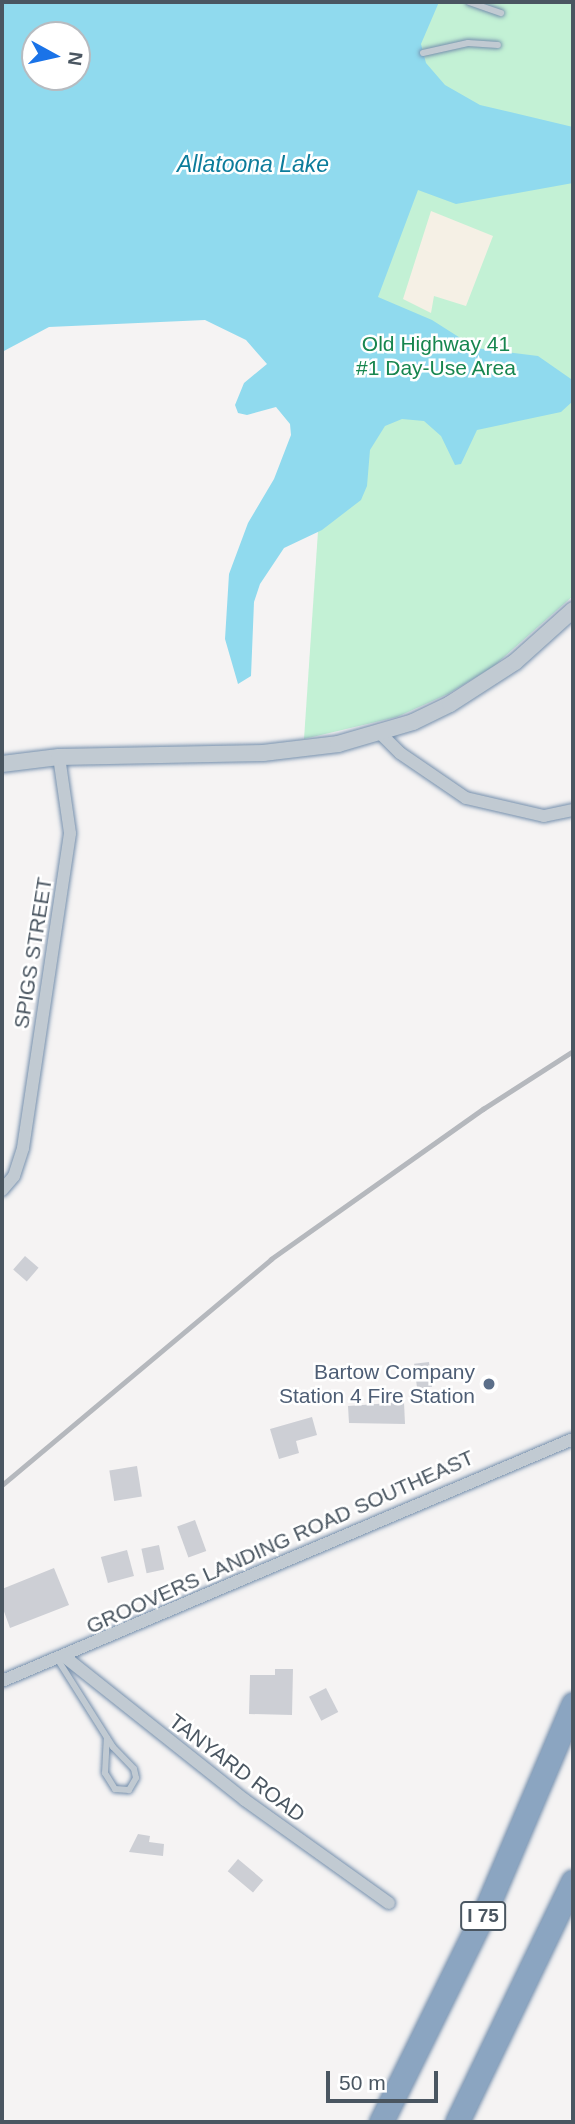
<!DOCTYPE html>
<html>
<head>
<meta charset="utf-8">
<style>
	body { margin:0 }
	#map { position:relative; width:575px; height:2124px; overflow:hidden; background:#f5f3f3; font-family:Helvetica,sans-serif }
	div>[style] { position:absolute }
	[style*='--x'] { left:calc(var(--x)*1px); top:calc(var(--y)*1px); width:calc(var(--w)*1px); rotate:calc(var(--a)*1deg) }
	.green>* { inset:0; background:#c3f1d5 }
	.sand>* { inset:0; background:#f5f0e5 }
	.water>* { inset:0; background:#90daee }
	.building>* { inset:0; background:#cdcfd5; transform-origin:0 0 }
	.roads { filter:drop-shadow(0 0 2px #7690ad) drop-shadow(0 0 2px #7690ad) }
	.service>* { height:6px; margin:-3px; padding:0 3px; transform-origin:3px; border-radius:3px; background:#c1cad2 }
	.minor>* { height:12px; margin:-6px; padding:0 6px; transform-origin:6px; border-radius:6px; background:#c1cad2 }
	.tertiary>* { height:16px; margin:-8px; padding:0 8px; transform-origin:8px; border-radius:8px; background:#c1cad2 }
	.motorway>* { height:23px; margin:-11.5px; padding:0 11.5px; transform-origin:11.5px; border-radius:11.5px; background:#8ba5c1 }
	.rail>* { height:4.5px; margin:-2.25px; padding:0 2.25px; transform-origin:2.25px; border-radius:2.25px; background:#b5b8bd }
	.dots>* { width:19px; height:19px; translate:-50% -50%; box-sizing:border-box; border:4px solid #fff; border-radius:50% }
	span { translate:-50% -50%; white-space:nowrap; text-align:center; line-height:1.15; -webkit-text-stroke:5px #fff; paint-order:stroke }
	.shield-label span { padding:2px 5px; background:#fff; border:2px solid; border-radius:5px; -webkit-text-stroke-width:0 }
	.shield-label { font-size:19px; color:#4a5661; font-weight:700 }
	.park-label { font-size:21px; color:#17864f }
	.street-label { font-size:21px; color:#4a5661 }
	.service-label { font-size:21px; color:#4e5e75 }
	.right { translate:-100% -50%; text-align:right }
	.water-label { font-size:23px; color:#0c7c9b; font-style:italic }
	.frame { position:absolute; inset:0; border:4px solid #4a5661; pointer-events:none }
	.north { position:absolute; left:21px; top:21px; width:70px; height:70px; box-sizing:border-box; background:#fff; border:2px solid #b7bbc0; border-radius:50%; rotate:98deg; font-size:19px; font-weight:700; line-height:28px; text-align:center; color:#4a5661 }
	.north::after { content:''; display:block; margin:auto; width:24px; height:32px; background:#1a73e8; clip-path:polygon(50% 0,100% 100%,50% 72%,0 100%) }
	.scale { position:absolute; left:326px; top:2071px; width:112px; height:32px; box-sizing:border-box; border:4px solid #4a5661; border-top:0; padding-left:9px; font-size:21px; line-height:24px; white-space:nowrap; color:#4a5661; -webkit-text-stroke:5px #fff; paint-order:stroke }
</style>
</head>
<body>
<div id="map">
	<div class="green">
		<div style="clip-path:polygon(401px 2px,573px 2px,573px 596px,494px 666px,448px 694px,397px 717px,304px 739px,323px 457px)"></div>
	</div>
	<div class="sand">
		<div style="clip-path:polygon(431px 211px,493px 236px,466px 306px,434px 296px,431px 313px,403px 299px)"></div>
	</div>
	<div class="water">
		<div style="clip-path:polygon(evenodd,2px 2px,439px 2px,421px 44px,426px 63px,445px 85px,480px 105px,573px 127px,573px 183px,456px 204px,418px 190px,378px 297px,432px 320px,476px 348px,538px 356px,571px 379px,573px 401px,561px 412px,477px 430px,461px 464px,455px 465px,441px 436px,424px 421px,402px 419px,385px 426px,370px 450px,367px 486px,361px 500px,322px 530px,284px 548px,260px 584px,254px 602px,251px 676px,238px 684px,225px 639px,229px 574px,248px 523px,274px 479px,291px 435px,290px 424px,276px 407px,247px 415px,238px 413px,235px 405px,244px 383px,267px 364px,246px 340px,205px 320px,49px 327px,2px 352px,2px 2px,35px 35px,77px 35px,77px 77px,35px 77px,35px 35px)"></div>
	</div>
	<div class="building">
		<div style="left:25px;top:1256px;width:18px;height:18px;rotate:41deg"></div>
		<div style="left:429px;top:1362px;width:25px;height:15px;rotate:83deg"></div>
		<div style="clip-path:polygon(404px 1402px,405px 1424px,349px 1423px,348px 1406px)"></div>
		<div style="clip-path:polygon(312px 1417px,317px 1435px,296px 1441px,299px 1453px,279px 1459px,270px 1429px)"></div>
		<div style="left:137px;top:1466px;width:31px;height:28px;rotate:81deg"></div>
		<div style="left:195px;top:1520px;width:33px;height:19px;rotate:70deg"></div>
		<div style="left:159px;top:1545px;width:25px;height:18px;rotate:78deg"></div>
		<div style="left:127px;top:1550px;width:27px;height:27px;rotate:75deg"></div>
		<div style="clip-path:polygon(54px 1568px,69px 1605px,10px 1628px,2px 1606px,2px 1589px)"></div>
		<div style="clip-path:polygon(275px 1669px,293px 1669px,292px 1715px,249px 1714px,250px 1675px,275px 1675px)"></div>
		<div style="left:326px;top:1688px;width:27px;height:19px;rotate:63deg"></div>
		<div style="clip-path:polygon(138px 1834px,150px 1836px,149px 1842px,164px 1844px,163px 1856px,129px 1852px)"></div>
		<div style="left:238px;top:1859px;width:33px;height:16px;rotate:40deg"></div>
	</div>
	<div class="roads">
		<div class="service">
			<div style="--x:469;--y:2;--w:34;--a:19"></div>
			<div style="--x:423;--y:53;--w:46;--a:-12.5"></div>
			<div style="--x:468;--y:43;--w:30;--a:4"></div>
			<div style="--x:58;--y:1660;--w:103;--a:57.7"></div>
			<div style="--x:113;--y:1747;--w:30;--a:46"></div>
			<div style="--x:134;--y:1769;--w:9;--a:77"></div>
			<div style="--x:136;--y:1778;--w:14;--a:120"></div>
			<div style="--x:129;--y:1790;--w:14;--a:-176"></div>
			<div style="--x:115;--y:1789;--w:19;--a:-122"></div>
			<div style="--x:105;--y:1773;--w:35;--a:-87"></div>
		</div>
		<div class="minor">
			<div style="--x:380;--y:733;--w:28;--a:45"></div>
			<div style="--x:400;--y:753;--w:80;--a:34.3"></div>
			<div style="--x:466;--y:798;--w:80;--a:13"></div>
			<div style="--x:544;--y:816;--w:30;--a:-12"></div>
			<div style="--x:2;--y:1190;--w:18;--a:-49"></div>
			<div style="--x:14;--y:1176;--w:29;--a:-72"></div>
			<div style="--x:23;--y:1148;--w:318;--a:-81.5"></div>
			<div style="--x:70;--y:833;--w:77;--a:-98.2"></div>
			<div style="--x:65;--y:1657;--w:230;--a:38.5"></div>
			<div style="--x:245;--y:1800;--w:177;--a:35.6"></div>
			<div style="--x:2;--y:1681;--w:620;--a:-22.97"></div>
		</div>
		<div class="tertiary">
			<div style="--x:2;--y:764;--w:57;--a:-7"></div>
			<div style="--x:59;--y:757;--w:204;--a:-1.1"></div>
			<div style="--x:263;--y:753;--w:76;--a:-6.8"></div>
			<div style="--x:338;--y:744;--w:78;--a:-16.3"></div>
			<div style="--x:413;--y:722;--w:41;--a:-25.9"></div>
			<div style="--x:450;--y:704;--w:77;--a:-32.9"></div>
			<div style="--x:515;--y:662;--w:78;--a:-41.9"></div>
		</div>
		<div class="motorway">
			<div style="--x:381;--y:2122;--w:247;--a:-63.8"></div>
			<div style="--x:490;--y:1900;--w:213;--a:-67"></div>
			<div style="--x:457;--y:2122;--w:267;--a:-64.3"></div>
		</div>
	</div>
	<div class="rail">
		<div style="--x:2;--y:1485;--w:351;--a:-40"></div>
		<div style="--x:271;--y:1259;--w:260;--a:-35.3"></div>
		<div style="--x:483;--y:1109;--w:107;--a:-32.8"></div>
	</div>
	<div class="dots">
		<div style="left:489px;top:1384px;background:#5c6f8a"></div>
	</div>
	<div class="shield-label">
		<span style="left:483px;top:1916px">I 75</span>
	</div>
	<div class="park-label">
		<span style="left:436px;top:356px">Old Highway 41<br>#1 Day-Use Area</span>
	</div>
	<div class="street-label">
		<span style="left:33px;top:953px;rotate:-81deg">SPIGS STREET</span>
		<span style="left:280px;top:1542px;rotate:-24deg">GROOVERS LANDING ROAD SOUTHEAST</span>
		<span style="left:237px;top:1768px;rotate:37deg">TANYARD ROAD</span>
	</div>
	<div class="service-label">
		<span class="right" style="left:475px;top:1384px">Bartow Company<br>Station 4 Fire Station</span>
	</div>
	<div class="water-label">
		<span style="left:253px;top:164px">Allatoona Lake</span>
	</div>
	<div class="frame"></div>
	<div class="north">N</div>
	<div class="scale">50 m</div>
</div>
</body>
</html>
